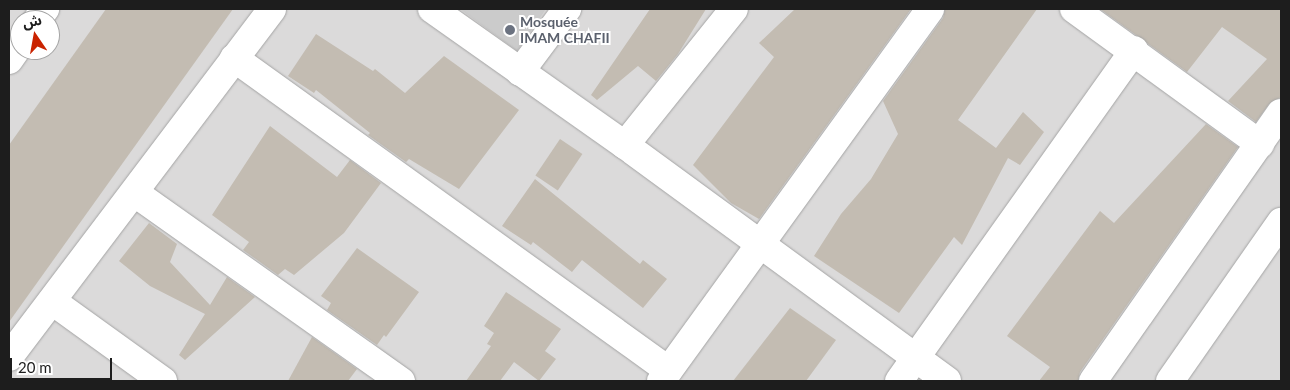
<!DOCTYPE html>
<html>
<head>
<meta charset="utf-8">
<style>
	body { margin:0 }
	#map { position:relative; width:1290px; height:390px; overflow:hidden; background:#efede2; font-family:Lato,"Noto Sans Arabic",sans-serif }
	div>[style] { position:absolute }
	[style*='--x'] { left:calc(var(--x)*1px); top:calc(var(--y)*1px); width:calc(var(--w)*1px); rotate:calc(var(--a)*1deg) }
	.residential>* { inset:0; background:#dbdada }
	.religious>* { inset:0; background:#cbcbcb }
	.building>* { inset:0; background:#c3bcb2; transform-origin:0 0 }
	.roads { filter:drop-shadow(0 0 1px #a4a4a4) drop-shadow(0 0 1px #a4a4a4) }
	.minor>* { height:28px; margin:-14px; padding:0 14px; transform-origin:14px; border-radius:14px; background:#fff }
	.dots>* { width:14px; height:14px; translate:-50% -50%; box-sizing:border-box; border:2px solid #fff; border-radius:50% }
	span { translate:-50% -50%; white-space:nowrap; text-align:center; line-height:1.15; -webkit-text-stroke:4px #fff; paint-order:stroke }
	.worship-label { font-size:14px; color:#5b616d; font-weight:700 }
	.left { translate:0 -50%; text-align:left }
	.frame { position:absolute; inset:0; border:10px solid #1d1d1d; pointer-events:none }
	.north { position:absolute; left:10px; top:10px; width:50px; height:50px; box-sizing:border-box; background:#fff; border:1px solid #a5a5a5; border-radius:50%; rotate:348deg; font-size:14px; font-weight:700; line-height:20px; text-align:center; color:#1d1d1d }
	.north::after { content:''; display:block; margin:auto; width:18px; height:22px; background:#ca2300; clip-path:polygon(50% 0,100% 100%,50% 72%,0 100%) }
	.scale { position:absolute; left:10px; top:358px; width:102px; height:22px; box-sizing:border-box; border:2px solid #1d1d1d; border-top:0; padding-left:6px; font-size:15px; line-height:18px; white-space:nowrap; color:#1d1d1d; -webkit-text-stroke:4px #fff; paint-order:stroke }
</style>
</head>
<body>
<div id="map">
	<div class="residential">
		<div style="clip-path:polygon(evenodd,9px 9px,1281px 9px,1281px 381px,9px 381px,9px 9px,20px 20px,50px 20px,50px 50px,20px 50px,20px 20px)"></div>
	</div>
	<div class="religious">
		<div style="clip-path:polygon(460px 9px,546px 9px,517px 51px)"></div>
	</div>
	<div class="building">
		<div style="clip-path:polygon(106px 9px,233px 9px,9px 322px,9px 145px)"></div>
		<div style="clip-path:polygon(650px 9px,706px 9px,678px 54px,656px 81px,638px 66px,597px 100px,591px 95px)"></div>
		<div style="clip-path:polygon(795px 9px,911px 9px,759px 219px,731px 203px,693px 165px,774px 57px,759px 43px)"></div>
		<div style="clip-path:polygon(945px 9px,1037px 9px,958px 120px,996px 148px,1023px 112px,1044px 132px,1020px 165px,1008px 158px,962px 245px,954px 237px,899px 313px,814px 256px,841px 214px,871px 179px,898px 134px,883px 101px,943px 18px)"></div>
		<div style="clip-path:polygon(1100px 9px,1281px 9px,1281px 97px,1269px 104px,1256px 122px,1228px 101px,1267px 59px,1222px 27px,1187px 72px)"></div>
		<div style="clip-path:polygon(316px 34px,373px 71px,375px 69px,405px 93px,444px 56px,519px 110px,459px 189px,409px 159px,406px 162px,368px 135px,370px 133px,316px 90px,314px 93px,288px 76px)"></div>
		<div style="clip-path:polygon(1206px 124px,1238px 147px,1080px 372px,1078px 381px,1039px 381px,1050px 367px,1007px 336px,1100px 211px,1114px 223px)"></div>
		<div style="clip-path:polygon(270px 126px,337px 177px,350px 160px,381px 183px,344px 233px,294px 275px,285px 269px,278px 275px,243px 250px,249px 242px,212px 215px)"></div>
		<div style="left:560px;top:139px;width:27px;height:44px;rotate:34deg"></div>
		<div style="clip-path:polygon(535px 179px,640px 264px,643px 260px,667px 279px,643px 308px,582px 260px,572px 272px,533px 242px,531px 245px,502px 226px)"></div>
		<div style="clip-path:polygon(149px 223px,177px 244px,170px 262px,210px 305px,227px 277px,255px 297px,185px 360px,179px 355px,205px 314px,150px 286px,119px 261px)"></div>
		<div style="clip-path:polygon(357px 248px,419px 292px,386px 337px,384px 335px,377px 345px,327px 310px,331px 303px,321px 296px)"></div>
		<div style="clip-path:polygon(506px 292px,561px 329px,545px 351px,556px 359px,539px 381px,514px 362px,500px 381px,466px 381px,491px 346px,487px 344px,494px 333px,484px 326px)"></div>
		<div style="clip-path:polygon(790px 308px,836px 340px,806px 381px,733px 381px)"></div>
		<div style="clip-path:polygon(312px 337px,357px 369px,348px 381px,288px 381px)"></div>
	</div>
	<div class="roads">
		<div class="minor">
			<div style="--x:432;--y:9;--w:236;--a:35.2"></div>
			<div style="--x:625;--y:145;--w:399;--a:36.2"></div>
			<div style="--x:1074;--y:9;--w:230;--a:36"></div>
			<div style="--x:37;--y:20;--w:14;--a:-54"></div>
			<div style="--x:234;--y:58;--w:535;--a:35.71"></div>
			<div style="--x:9;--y:60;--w:19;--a:-55"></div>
			<div style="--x:520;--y:72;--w:79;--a:-53.3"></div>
			<div style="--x:625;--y:145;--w:174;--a:-51.3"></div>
			<div style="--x:135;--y:193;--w:326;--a:35.3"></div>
			<div style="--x:52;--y:301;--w:137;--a:35.8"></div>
			<div style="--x:9;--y:357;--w:436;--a:-52.9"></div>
			<div style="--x:661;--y:381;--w:459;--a:-54.1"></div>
			<div style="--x:899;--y:381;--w:406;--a:-54.6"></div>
			<div style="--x:1093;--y:381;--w:327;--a:-55"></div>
			<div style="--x:1170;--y:381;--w:194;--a:-55.1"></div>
		</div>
	</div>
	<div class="dots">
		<div style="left:510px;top:30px;background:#6b7280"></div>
	</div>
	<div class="worship-label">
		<span class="left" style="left:520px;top:30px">Mosquée<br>IMAM CHAFII</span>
	</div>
	<div class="frame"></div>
	<div class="north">ش</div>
	<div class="scale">20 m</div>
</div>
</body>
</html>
